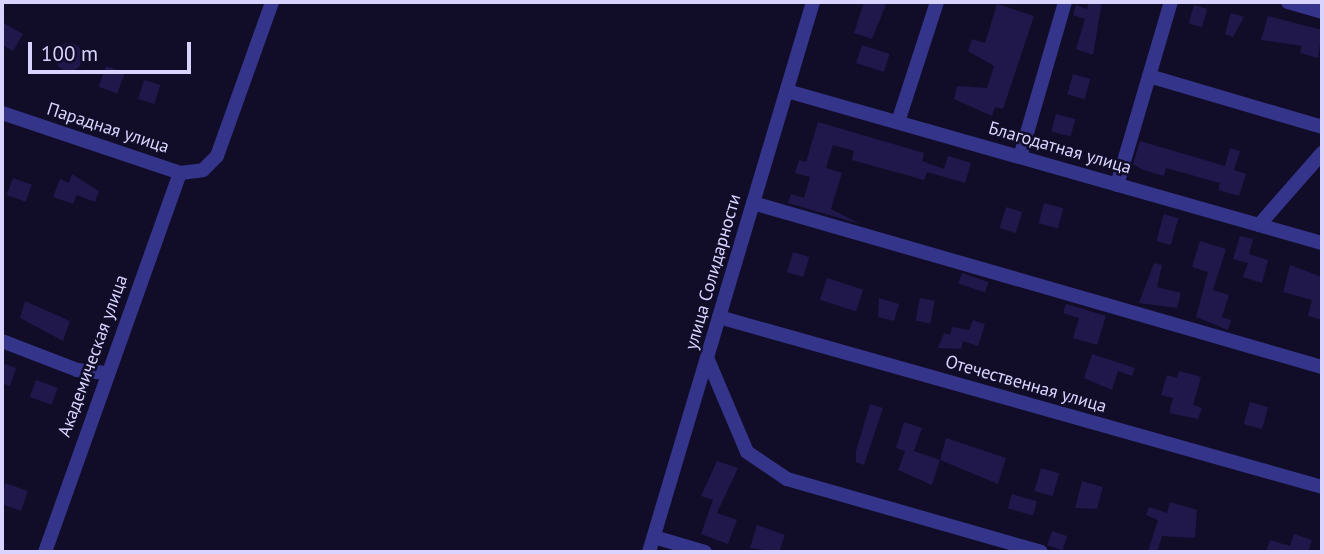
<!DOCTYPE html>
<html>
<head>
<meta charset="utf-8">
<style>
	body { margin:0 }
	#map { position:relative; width:1324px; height:554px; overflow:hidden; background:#110d28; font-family:"PT Sans",sans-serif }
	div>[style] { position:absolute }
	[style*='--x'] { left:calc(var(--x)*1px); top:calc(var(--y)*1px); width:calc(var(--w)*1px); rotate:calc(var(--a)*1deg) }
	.building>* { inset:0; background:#20174b; transform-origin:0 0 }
	.round { border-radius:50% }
	.minor>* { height:14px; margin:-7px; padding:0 7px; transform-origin:7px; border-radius:7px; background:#35348b }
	span { translate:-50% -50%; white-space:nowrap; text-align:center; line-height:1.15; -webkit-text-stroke:5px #110d28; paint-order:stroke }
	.street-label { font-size:18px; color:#d8d4ff }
	.frame { position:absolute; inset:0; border:4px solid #d8d4ff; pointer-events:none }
	.scale { position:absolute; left:28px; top:42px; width:163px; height:32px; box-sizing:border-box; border:4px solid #d8d4ff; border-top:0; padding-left:9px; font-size:21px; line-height:24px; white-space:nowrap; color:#d8d4ff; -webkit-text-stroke:5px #110d28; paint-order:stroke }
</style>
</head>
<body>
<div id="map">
	<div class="building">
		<div style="clip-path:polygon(864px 2px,887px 2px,872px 39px,854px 33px)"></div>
		<div style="clip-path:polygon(1089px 2px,1102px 2px,1093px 55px,1076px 49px,1085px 19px,1073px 15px,1076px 5px,1087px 9px)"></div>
		<div style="clip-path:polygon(997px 4px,1034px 16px,1003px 109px,995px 107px,992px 116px,954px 99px,957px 86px,987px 88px,994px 66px,968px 51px,972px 39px,985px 43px)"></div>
		<div style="left:1194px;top:5px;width:14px;height:19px;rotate:17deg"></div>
		<div style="clip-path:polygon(1231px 13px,1244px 17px,1233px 37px,1225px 34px)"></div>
		<div style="clip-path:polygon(1268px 16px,1322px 30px,1318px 58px,1300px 53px,1302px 46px,1261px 40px)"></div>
		<div style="clip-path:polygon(2px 22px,23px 34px,13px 51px,2px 45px)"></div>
		<div class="round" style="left:55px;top:43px;width:28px;height:28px"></div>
		<div style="left:862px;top:45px;width:29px;height:19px;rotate:18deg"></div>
		<div style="left:106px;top:66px;width:20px;height:22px;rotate:20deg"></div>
		<div style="left:1073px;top:74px;width:18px;height:21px;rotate:16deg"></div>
		<div style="left:144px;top:80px;width:17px;height:20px;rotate:17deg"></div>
		<div style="left:1056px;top:114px;width:20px;height:18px;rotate:15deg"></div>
		<div style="clip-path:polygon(818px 122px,924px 153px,922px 161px,944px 169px,948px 156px,971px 163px,965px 183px,927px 172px,924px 180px,852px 160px,854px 151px,833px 145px,826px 168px,842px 173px,831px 209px,860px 224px,788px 203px,791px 194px,804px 198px,810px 177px,795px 173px,799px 160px,806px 162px)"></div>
		<div style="clip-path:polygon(1140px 141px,1225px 166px,1230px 148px,1240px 151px,1234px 170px,1246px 174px,1239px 196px,1218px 190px,1220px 183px,1166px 168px,1164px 176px,1143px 170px,1133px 164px)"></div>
		<div style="clip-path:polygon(72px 174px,99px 191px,95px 202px,77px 195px,73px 204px,53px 197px,60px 179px,69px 183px)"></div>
		<div style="left:13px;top:178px;width:20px;height:18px;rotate:20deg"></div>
		<div style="left:1044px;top:203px;width:20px;height:21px;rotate:15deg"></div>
		<div style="left:1006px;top:207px;width:17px;height:22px;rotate:17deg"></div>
		<div style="left:1164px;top:214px;width:15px;height:28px;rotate:16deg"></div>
		<div style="clip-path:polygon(1240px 236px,1253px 239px,1249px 254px,1268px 260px,1262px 283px,1243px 277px,1248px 263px,1233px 259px)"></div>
		<div style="clip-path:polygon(1200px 241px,1226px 249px,1213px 290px,1229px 295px,1222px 317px,1231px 320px,1228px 330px,1196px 317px,1208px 272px,1192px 267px)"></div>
		<div style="left:793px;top:252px;width:17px;height:21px;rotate:17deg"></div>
		<div style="clip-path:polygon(1154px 263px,1162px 265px,1157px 287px,1181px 293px,1177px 308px,1139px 303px)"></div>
		<div style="clip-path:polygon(1290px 265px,1322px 277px,1322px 320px,1308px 316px,1312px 300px,1283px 292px)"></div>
		<div style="left:962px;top:273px;width:28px;height:11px;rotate:19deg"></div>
		<div style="left:827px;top:278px;width:38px;height:23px;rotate:18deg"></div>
		<div style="clip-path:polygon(879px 298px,899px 304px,894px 321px,878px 317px)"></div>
		<div style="left:920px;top:298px;width:15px;height:23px;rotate:11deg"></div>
		<div style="clip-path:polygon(25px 301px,70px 321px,63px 341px,20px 318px)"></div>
		<div style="clip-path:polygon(1066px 304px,1106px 316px,1097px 345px,1073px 338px,1079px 318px,1063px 313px)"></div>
		<div style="clip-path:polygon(973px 320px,985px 324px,978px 346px,963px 341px,961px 349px,938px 348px,944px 333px,950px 335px,952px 327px,969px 330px)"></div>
		<div style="clip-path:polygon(1092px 354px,1135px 368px,1132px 376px,1118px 371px,1112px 390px,1084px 378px)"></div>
		<div style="clip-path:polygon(2px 363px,16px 368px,10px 386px,2px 383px)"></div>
		<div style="clip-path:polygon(1179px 371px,1201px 377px,1193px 405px,1202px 408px,1198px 419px,1169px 413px,1173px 398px,1161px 395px,1167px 375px,1177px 378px)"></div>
		<div style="left:36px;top:380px;width:23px;height:18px;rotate:20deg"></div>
		<div style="left:1250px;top:402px;width:19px;height:23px;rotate:16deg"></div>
		<div style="clip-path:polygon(870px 404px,883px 408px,864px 465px,856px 462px,856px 451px)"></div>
		<div style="clip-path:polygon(904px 422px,922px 428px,914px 451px,940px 460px,946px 438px,1006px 458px,998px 484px,940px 460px,932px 485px,898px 470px,905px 451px,896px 448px)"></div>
		<div style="clip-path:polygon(717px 461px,738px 468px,717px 513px,737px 520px,728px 544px,701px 534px,713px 500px,701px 496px)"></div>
		<div style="left:1041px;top:468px;width:19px;height:24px;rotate:16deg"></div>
		<div style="clip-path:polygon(1082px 481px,1103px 487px,1097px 509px,1075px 508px)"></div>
		<div style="clip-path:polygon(5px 483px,28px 491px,21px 511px,2px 504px)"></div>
		<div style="left:1012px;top:494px;width:26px;height:15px;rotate:16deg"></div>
		<div style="clip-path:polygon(1170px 502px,1197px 510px,1195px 538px,1162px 536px,1157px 552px,1148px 552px,1158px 520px,1146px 515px,1149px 507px,1167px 513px)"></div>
		<div style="clip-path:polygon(757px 525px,785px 535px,779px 552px,750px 548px)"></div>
		<div style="left:1052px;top:531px;width:16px;height:15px;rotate:18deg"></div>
		<div style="clip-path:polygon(1294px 534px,1312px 540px,1308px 552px,1266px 552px,1270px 540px,1290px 546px)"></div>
	</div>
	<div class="minor">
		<div style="--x:1288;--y:2;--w:35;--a:16"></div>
		<div style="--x:1149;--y:76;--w:180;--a:16.4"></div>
		<div style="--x:787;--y:91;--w:556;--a:15.86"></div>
		<div style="--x:2;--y:113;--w:188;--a:18.6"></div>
		<div style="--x:180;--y:173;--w:23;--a:-7"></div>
		<div style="--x:203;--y:170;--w:20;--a:-45"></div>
		<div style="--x:217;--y:156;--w:164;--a:-70.3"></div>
		<div style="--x:898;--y:122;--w:126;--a:-72"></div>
		<div style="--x:1020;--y:157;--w:161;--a:-73.8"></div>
		<div style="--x:1117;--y:185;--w:191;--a:-73.6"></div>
		<div style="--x:753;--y:203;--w:592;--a:16.08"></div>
		<div style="--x:1259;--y:225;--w:96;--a:-48.8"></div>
		<div style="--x:719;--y:317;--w:627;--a:15.74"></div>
		<div style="--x:2;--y:341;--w:80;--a:21.1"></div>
		<div style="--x:77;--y:370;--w:29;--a:6"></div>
		<div style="--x:708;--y:360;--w:100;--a:67"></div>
		<div style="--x:747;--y:452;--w:48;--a:34"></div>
		<div style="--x:787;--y:479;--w:264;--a:16"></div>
		<div style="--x:654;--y:537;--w:53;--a:16.4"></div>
		<div style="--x:45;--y:552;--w:402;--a:-70.4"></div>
		<div style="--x:649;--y:552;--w:574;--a:-73.4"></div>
	</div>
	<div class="street-label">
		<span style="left:108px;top:128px;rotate:18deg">Парадная улица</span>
		<span style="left:1060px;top:148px;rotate:16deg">Благодатная улица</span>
		<span style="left:713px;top:272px;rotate:-74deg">улица Солидарности</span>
		<span style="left:93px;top:356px;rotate:-70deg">Академическая улица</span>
		<span style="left:1026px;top:384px;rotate:16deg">Отечественная улица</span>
	</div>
	<div class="frame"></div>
	<div class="scale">100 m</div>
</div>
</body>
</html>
